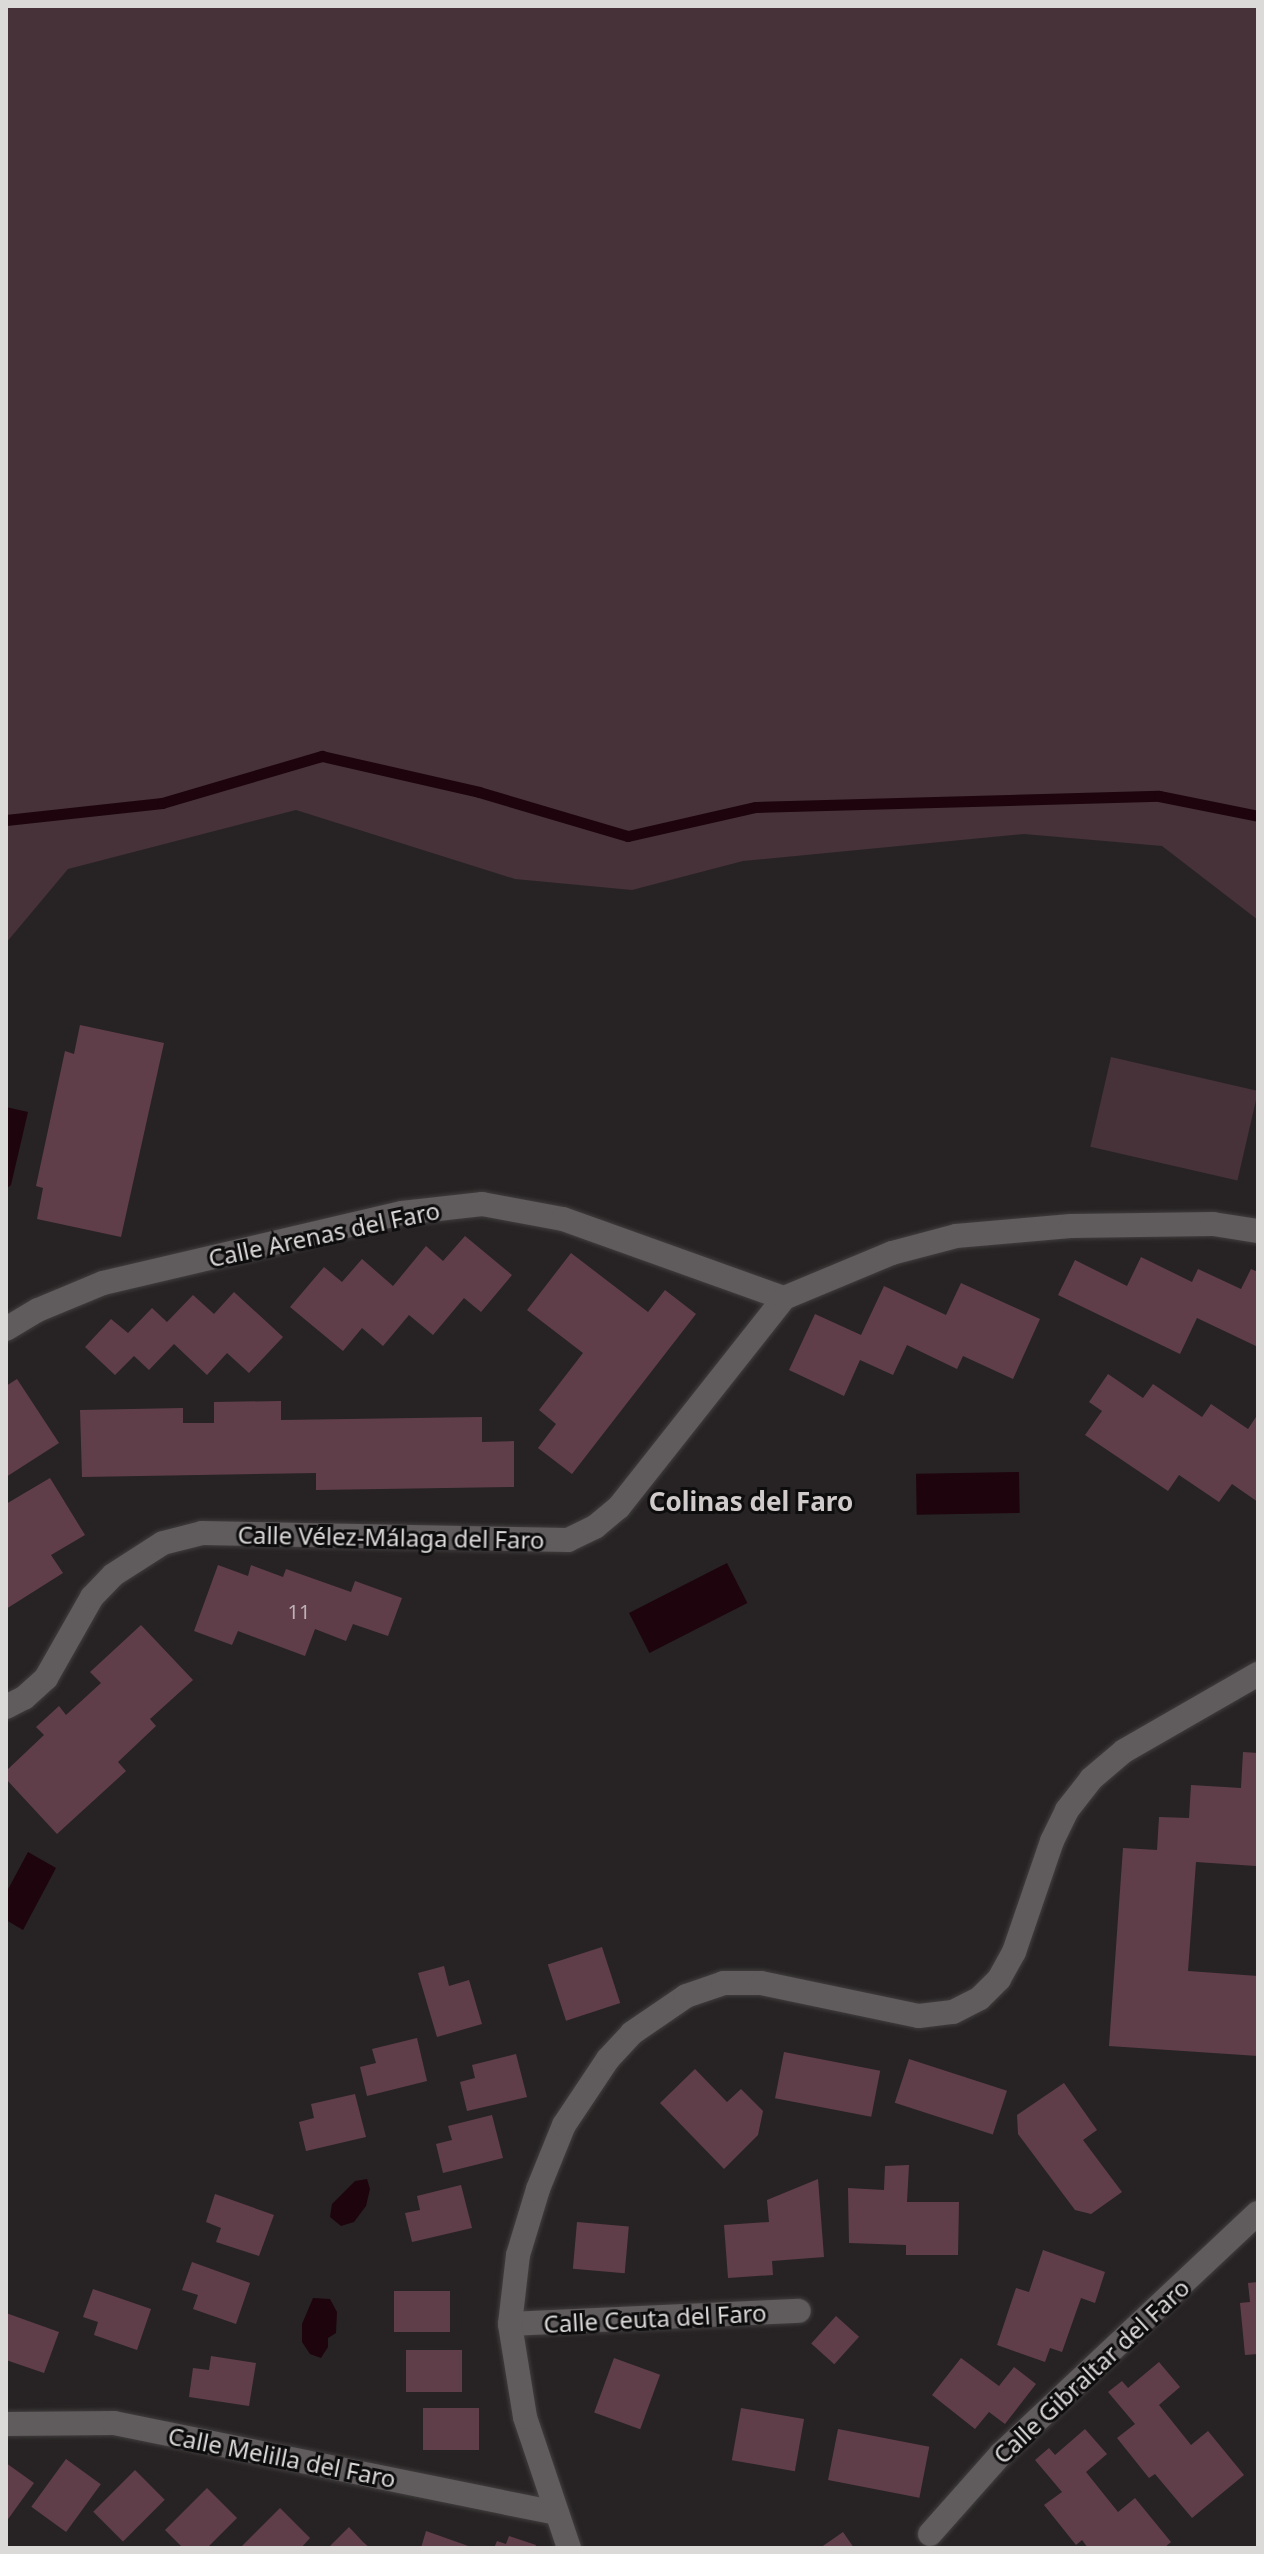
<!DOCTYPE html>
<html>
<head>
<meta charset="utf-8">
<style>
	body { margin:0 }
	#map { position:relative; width:1264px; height:2554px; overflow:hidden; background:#272324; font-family:"Noto Sans",sans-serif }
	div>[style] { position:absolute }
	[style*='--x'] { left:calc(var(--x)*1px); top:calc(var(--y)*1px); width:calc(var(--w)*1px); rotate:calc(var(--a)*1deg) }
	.green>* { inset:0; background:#463238; transform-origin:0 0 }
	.water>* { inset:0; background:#1e040d; transform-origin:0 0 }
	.stream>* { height:11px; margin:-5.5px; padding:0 5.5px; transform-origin:5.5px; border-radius:5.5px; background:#1e040d }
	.building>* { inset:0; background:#603e49; transform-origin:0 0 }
	.roads { filter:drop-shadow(0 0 2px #413d3e) drop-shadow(0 0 2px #413d3e) }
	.street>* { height:24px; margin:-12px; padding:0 12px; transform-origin:12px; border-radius:12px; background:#605b5d }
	span { translate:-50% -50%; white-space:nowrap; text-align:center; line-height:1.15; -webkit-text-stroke:6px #0e0d0d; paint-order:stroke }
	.number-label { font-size:20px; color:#bdb2b5 }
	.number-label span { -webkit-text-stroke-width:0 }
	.street-label { font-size:24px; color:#dcd9d9 }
	.neighbourhood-label { font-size:26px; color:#d0cacb; font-weight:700 }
	.frame { position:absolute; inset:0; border:8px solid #dcd9d9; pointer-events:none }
</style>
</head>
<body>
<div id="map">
	<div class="green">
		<div style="clip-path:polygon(6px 6px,1258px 6px,1258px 920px,1162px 846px,1024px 834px,743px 861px,632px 890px,515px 879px,296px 810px,68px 869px,6px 943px)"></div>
		<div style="left:1111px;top:1057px;width:151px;height:92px;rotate:13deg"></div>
	</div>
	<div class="water">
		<div style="clip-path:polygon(6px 1107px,28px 1112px,11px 1185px,6px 1189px)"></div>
		<div style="left:1019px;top:1472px;width:41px;height:103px;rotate:89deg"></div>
		<div style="left:727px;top:1563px;width:45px;height:110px;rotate:63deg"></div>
		<div style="clip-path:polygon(28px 1852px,56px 1868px,23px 1930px,6px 1920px,6px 1893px)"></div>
		<div style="clip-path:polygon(367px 2179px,370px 2189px,366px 2206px,354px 2222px,341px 2226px,330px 2217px,332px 2204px,355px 2181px)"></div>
		<div style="clip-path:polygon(313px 2298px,330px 2299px,337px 2312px,336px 2333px,328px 2338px,328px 2347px,321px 2358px,310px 2354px,302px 2342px,302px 2324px)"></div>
	</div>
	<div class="stream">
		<div style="--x:6;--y:820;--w:157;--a:-6.2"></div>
		<div style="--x:162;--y:803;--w:167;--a:-16.4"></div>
		<div style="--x:322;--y:756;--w:161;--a:12.9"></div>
		<div style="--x:479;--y:792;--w:155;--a:16.5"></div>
		<div style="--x:628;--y:836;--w:131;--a:-12.8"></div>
		<div style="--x:756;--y:807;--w:403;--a:-1.6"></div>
		<div style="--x:1159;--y:796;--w:101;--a:11.4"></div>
	</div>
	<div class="building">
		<div style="clip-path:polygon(80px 1025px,164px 1043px,121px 1237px,37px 1219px,43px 1188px,36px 1186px,65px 1051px,74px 1054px)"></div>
		<div style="clip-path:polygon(465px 1236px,512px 1275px,481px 1312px,464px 1298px,433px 1335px,409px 1315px,383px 1346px,362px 1328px,343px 1351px,290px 1307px,324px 1267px,342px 1282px,362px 1259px,393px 1286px,426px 1246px,443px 1261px)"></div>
		<div style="clip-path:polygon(571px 1253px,648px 1312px,665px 1290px,696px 1314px,572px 1474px,538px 1448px,556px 1424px,539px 1410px,583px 1353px,527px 1310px)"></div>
		<div style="clip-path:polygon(1141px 1257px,1192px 1282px,1198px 1269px,1241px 1289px,1251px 1269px,1258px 1272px,1258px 1347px,1197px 1318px,1180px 1354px,1058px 1295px,1075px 1260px,1127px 1286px)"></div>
		<div style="clip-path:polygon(961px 1283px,1040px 1319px,1013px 1379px,963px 1356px,957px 1369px,907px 1345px,893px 1375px,860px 1360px,844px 1396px,789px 1370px,815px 1314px,861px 1335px,884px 1286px,946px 1315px)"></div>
		<div style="clip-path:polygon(234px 1292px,283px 1337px,249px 1373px,227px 1353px,207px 1375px,174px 1344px,149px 1370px,134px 1356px,115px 1375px,85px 1347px,111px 1319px,128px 1333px,152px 1308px,167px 1322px,193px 1295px,214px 1314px)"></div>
		<div style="clip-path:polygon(1108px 1374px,1143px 1398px,1153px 1384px,1202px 1417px,1211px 1404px,1248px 1429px,1258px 1414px,1258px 1502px,1232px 1484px,1219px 1502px,1179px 1475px,1168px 1491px,1085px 1435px,1102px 1411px,1089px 1402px)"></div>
		<div style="clip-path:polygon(17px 1379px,59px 1443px,6px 1477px,6px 1386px)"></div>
		<div style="clip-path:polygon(281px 1401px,281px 1420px,482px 1417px,482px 1442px,514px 1441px,514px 1487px,316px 1490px,316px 1473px,82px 1477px,80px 1410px,183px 1408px,183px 1423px,214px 1423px,214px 1402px)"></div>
		<div style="clip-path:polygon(50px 1478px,85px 1535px,51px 1555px,63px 1573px,6px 1609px,6px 1504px)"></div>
		<div style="clip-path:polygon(218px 1565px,248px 1576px,251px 1565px,283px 1577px,286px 1569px,351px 1592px,355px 1581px,402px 1598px,388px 1636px,353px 1624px,346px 1641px,315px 1629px,305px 1656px,238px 1631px,232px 1645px,194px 1631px)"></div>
		<div style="clip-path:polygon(141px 1625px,193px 1680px,150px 1719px,156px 1726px,118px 1762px,126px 1771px,57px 1834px,6px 1779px,6px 1771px,44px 1735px,36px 1727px,47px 1717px,59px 1706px,66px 1715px,101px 1683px,90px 1672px)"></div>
		<div style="clip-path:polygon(1243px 1752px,1258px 1753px,1256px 1866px,1196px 1862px,1188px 1971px,1258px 1976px,1258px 2056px,1109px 2046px,1123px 1848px,1157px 1850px,1159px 1817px,1189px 1818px,1191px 1785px,1241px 1788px)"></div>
		<div style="left:602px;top:1947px;width:59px;height:57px;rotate:72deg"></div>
		<div style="clip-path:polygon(444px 1966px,449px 1986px,469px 1980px,482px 2024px,437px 2037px,418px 1973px)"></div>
		<div style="clip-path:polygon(417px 2038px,427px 2081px,367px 2096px,360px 2067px,376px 2063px,372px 2049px)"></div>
		<div style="left:784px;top:2052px;width:98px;height:47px;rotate:11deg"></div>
		<div style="clip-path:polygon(516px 2054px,527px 2097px,467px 2111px,460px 2082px,475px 2078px,472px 2065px)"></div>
		<div style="left:909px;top:2059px;width:103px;height:46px;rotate:18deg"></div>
		<div style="clip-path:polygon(695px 2069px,727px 2102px,741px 2089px,763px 2111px,758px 2135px,724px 2169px,660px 2103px)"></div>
		<div style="clip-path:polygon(1064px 2083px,1097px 2130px,1083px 2140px,1122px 2192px,1091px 2214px,1075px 2210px,1018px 2134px,1017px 2115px)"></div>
		<div style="clip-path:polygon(355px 2094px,366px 2137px,306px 2151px,299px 2122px,314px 2118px,311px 2104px)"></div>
		<div style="clip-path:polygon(492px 2115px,503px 2158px,443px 2173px,436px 2144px,452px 2140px,448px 2126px)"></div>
		<div style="clip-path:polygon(909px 2165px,907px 2202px,959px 2202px,958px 2255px,906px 2255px,906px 2245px,849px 2243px,848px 2188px,884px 2190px,885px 2166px)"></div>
		<div style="clip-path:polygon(818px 2179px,824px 2257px,772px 2261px,773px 2275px,728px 2278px,724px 2225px,769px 2222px,767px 2200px)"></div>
		<div style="clip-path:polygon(461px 2185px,472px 2228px,412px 2242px,405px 2213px,420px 2210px,417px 2196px)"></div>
		<div style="clip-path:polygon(215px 2194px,274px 2215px,259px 2256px,216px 2242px,221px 2228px,206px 2222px)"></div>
		<div style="left:577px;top:2222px;width:52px;height:47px;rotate:5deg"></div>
		<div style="clip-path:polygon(1043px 2250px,1105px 2272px,1095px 2303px,1081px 2298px,1062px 2352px,1050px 2348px,1045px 2362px,997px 2345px,1016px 2288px,1029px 2292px)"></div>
		<div style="clip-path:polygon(192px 2262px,250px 2283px,236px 2324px,193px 2309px,198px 2295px,182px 2290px)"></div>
		<div style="clip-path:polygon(1258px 2282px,1258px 2354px,1245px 2355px,1240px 2303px,1250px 2302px,1248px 2283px)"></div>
		<div style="clip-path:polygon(93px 2289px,151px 2309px,137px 2350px,94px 2335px,98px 2322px,83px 2317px)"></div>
		<div style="left:394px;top:2291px;width:56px;height:41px"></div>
		<div style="clip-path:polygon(6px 2313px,59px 2332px,44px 2373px,6px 2360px)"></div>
		<div style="left:836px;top:2316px;width:31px;height:37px;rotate:42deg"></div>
		<div style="left:462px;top:2350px;width:42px;height:56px;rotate:90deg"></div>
		<div style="clip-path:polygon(211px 2356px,256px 2363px,249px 2406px,189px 2397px,193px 2368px,209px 2370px)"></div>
		<div style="left:614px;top:2358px;width:49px;height:58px;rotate:20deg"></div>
		<div style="clip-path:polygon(961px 2358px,999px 2386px,1014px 2367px,1036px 2384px,1005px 2424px,989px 2412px,975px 2429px,932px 2395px)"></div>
		<div style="clip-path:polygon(1159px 2362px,1180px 2387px,1159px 2405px,1191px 2445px,1208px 2431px,1244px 2475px,1192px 2518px,1155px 2474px,1149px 2478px,1117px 2438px,1135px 2424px,1108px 2392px,1122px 2381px,1128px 2388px)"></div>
		<div style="left:423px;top:2408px;width:56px;height:42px"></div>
		<div style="left:741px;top:2408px;width:64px;height:53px;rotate:10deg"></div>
		<div style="left:838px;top:2429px;width:93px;height:52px;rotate:11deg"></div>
		<div style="clip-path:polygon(1085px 2429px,1107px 2454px,1086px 2472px,1118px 2512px,1135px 2498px,1171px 2542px,1164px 2548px,1088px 2548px,1082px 2540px,1076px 2545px,1044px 2505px,1062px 2492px,1035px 2460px,1049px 2448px,1055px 2455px)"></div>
		<div style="left:66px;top:2459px;width:43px;height:59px;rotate:36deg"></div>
		<div style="clip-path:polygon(6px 2463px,34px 2483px,6px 2522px)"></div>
		<div style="left:135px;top:2470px;width:42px;height:59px;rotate:45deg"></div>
		<div style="clip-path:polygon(207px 2488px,237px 2518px,207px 2548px,183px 2548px,165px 2530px)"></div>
		<div style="clip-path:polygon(280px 2508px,310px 2538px,301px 2548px,240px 2548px)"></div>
		<div style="clip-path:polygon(349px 2527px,363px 2542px,370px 2548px,328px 2548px)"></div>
		<div style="clip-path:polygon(426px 2531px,474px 2548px,421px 2548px)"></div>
		<div style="clip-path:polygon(843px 2532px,854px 2548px,820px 2548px)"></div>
		<div style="clip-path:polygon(509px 2536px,536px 2545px,535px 2548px,494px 2548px,497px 2541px,506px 2544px)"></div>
	</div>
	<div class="roads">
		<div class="street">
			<div style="--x:6;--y:1329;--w:37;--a:-31"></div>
			<div style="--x:38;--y:1310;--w:70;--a:-22.6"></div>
			<div style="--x:103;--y:1283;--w:307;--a:-13.2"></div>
			<div style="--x:402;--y:1213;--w:81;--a:-6.4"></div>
			<div style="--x:482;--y:1204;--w:82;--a:10.5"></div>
			<div style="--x:563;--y:1219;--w:235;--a:19.7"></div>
			<div style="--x:6;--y:1707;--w:20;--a:-27"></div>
			<div style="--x:24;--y:1698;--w:30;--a:-42"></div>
			<div style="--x:46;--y:1678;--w:93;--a:-60.4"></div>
			<div style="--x:92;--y:1597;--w:30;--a:-46"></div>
			<div style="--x:113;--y:1575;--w:59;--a:-32.6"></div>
			<div style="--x:163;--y:1543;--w:40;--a:-14.4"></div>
			<div style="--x:202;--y:1533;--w:366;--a:1.1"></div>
			<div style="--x:568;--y:1540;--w:30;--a:-26"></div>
			<div style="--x:595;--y:1527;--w:31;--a:-40"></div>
			<div style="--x:619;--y:1507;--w:266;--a:-51.7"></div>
			<div style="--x:784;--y:1298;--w:117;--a:-22.6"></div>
			<div style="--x:892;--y:1253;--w:66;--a:-14.9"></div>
			<div style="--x:956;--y:1236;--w:115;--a:-5"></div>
			<div style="--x:1071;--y:1226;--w:142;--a:-0.8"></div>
			<div style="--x:1213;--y:1224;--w:46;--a:8.8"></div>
			<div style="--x:510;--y:2324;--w:289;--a:-2.6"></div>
			<div style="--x:6;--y:2424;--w:108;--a:-0.5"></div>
			<div style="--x:114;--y:2423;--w:452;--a:11.5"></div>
			<div style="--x:930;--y:2534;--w:107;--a:-48.4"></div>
			<div style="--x:1001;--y:2454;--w:352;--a:-43.2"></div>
			<div style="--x:569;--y:2548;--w:138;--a:-108.6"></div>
			<div style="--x:525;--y:2417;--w:94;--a:-99.2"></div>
			<div style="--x:510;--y:2324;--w:69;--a:-83.4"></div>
			<div style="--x:518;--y:2255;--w:69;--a:-73.1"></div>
			<div style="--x:538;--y:2189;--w:69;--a:-67.9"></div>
			<div style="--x:564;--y:2125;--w:79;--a:-56.3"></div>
			<div style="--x:608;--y:2059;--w:35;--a:-47"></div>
			<div style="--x:632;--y:2033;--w:65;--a:-34.4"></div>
			<div style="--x:686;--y:1996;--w:39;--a:-19"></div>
			<div style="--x:723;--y:1983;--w:38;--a:0"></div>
			<div style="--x:761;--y:1983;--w:161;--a:11.8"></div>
			<div style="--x:919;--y:2016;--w:34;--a:-7"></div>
			<div style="--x:953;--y:2012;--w:30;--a:-27"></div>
			<div style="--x:980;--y:1998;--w:27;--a:-45"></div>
			<div style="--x:999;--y:1979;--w:31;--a:-61"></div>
			<div style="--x:1014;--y:1952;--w:117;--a:-71.1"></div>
			<div style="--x:1052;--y:1841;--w:34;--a:-64"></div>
			<div style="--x:1067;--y:1810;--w:39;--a:-52"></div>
			<div style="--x:1091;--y:1779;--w:43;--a:-40.3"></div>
			<div style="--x:1124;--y:1751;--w:155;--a:-29.9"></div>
		</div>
	</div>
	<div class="number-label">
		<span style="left:299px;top:1611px">11</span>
	</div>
	<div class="street-label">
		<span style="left:324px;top:1234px;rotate:-12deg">Calle Arenas del Faro</span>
		<span style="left:391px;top:1537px;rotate:1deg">Calle Vélez-Málaga del Faro</span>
		<span style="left:655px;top:2318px;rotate:-3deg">Calle Ceuta del Faro</span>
		<span style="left:1091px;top:2371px;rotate:-43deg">Calle Gibraltar del Faro</span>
		<span style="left:282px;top:2457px;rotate:11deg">Calle Melilla del Faro</span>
	</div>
	<div class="neighbourhood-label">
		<span style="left:751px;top:1502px">Colinas del Faro</span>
	</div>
	<div class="frame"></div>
</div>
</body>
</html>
